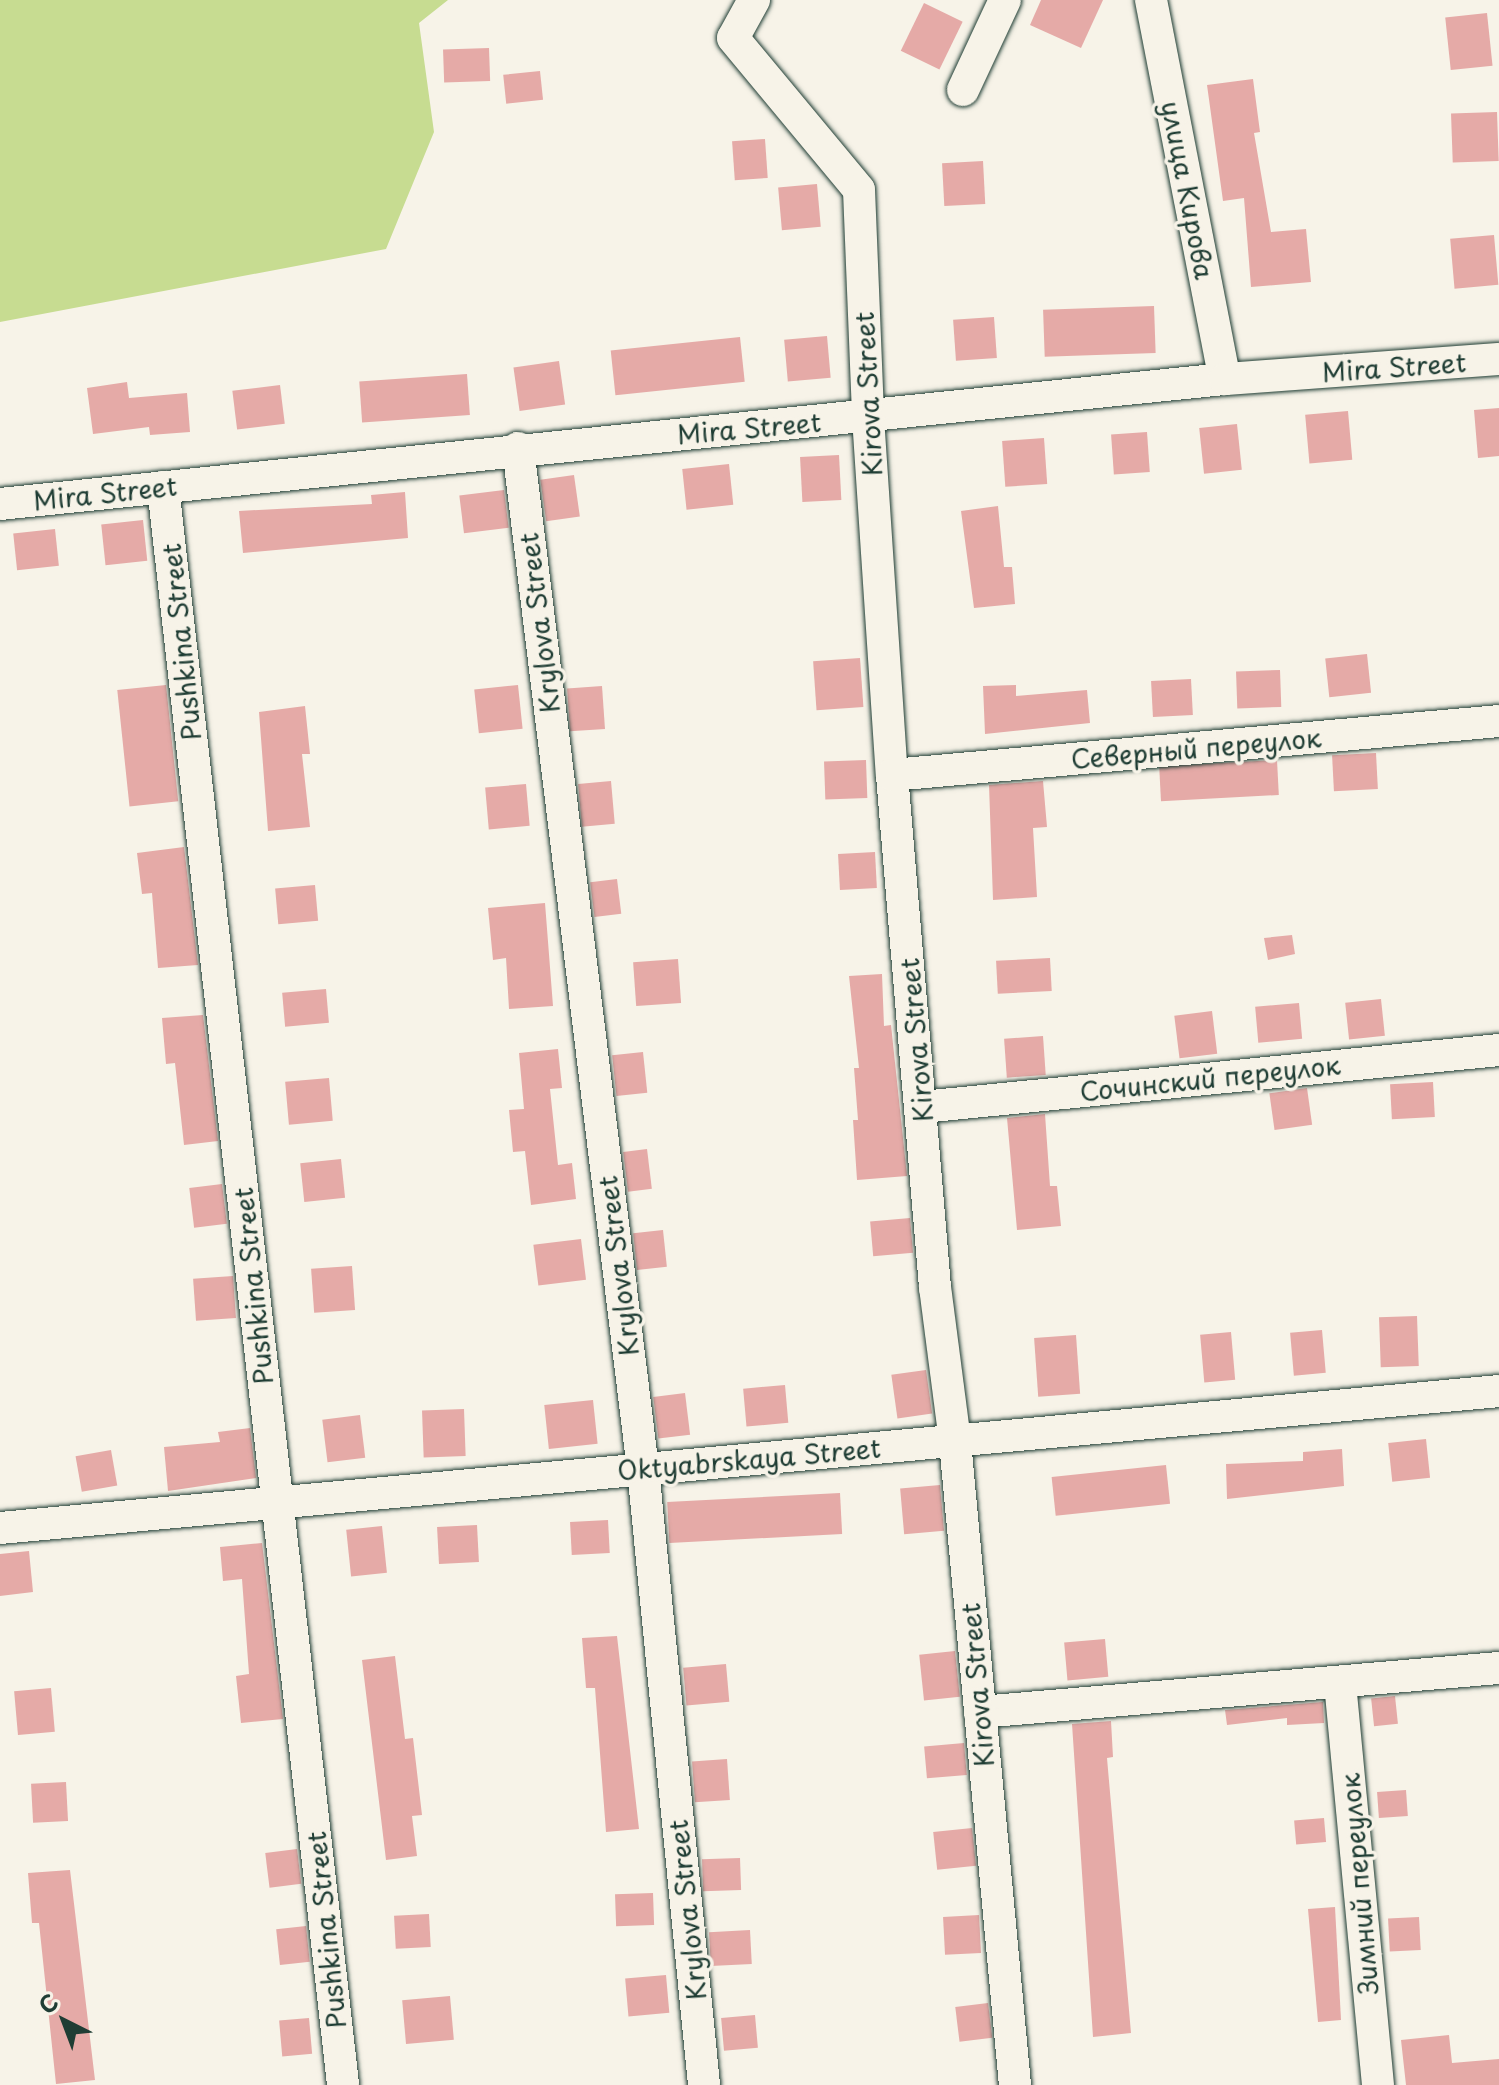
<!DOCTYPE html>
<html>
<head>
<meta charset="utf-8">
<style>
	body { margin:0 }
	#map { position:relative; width:1499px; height:2085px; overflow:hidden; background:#f7f3e8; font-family:"Playpen Sans",sans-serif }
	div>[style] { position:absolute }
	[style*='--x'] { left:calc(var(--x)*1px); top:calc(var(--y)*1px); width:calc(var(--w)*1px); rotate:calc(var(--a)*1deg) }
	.green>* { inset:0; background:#c7dc91 }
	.building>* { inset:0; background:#e5aaa7; transform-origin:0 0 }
	.roads { filter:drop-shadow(0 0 2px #1f3d34) drop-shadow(0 0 2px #1f3d34) }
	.minor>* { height:32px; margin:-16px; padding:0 16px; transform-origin:16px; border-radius:16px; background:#f7f3e8 }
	span { translate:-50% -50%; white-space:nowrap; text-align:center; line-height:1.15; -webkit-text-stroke:7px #f7f3e8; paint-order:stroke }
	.street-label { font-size:26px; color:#1f3d34 }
	.north { position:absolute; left:24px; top:1981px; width:80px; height:80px; -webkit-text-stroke:6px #f7f3e8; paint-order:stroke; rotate:318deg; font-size:22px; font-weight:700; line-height:32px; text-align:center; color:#1f3d34 }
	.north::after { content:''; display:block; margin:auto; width:28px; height:36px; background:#1f3d34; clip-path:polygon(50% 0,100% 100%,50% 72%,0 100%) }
</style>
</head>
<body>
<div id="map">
	<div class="green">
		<div style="clip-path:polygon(0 0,448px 0,419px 23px,434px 132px,386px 249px,0 322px)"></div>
	</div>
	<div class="building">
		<div style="clip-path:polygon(1041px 0,1103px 0,1081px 48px,1030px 25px)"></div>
		<div style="left:924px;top:3px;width:43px;height:53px;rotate:26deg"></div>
		<div style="left:1487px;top:13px;width:53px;height:42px;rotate:84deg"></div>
		<div style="left:489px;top:48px;width:33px;height:46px;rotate:88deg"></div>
		<div style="left:540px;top:71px;width:29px;height:37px;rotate:84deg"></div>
		<div style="clip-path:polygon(1253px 79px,1260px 132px,1254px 133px,1271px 232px,1306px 229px,1311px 282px,1251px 287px,1244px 198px,1223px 201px,1207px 85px)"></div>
		<div style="left:1497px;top:112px;width:49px;height:46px;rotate:88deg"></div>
		<div style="left:765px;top:139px;width:39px;height:33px;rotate:86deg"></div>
		<div style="left:983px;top:161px;width:43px;height:41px;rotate:87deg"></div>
		<div style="left:817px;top:184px;width:43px;height:39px;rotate:85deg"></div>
		<div style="left:1494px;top:235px;width:50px;height:44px;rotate:85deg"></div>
		<div style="left:1154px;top:306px;width:47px;height:111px;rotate:88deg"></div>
		<div style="left:994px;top:317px;width:41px;height:41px;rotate:86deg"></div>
		<div style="left:827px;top:336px;width:42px;height:43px;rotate:85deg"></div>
		<div style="left:740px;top:337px;width:45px;height:130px;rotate:84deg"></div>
		<div style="left:559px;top:361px;width:44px;height:46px;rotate:82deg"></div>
		<div style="left:467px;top:374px;width:41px;height:108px;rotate:86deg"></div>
		<div style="clip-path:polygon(127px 382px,129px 398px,187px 393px,190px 432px,150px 435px,149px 427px,93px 434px,87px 388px)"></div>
		<div style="left:280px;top:385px;width:39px;height:48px;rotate:83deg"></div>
		<div style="clip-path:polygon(1499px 408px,1499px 456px,1478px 458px,1474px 410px)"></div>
		<div style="left:1348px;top:411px;width:49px;height:43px;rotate:85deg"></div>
		<div style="left:1237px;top:424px;width:46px;height:38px;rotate:84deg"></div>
		<div style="left:1147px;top:432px;width:40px;height:36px;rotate:86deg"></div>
		<div style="left:1044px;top:438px;width:46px;height:42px;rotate:86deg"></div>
		<div style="left:839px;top:455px;width:45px;height:39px;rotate:87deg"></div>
		<div style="left:729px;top:464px;width:41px;height:47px;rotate:84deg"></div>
		<div style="left:574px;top:475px;width:42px;height:34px;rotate:82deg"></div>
		<div style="left:504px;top:490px;width:38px;height:45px;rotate:83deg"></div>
		<div style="clip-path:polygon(405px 492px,408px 538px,243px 553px,239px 511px,372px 504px,371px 495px)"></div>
		<div style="clip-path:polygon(998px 506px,1004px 567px,1012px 567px,1015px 604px,974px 608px,961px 511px)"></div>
		<div style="left:143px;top:520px;width:41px;height:42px;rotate:84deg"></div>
		<div style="left:55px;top:529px;width:37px;height:42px;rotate:84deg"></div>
		<div style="left:1367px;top:654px;width:39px;height:42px;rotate:84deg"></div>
		<div style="left:860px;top:658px;width:49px;height:47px;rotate:86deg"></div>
		<div style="left:1280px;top:670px;width:37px;height:44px;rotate:88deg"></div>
		<div style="left:1191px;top:679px;width:36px;height:40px;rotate:87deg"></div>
		<div style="left:166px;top:685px;width:117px;height:49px;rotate:84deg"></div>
		<div style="left:518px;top:685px;width:44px;height:44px;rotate:84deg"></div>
		<div style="clip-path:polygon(1016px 685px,1016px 696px,1087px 690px,1090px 723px,985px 734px,983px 686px)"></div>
		<div style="left:602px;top:686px;width:43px;height:35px;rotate:86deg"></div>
		<div style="clip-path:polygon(305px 706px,310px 754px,302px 754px,310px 827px,268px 831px,259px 712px)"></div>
		<div style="left:1376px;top:753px;width:36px;height:44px;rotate:87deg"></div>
		<div style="left:866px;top:760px;width:38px;height:42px;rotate:88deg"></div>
		<div style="left:1277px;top:760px;width:35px;height:118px;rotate:87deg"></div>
		<div style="left:611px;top:781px;width:43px;height:33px;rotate:85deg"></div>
		<div style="clip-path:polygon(1043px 781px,1047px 827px,1033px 828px,1037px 897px,993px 900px,989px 785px)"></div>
		<div style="left:526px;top:784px;width:42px;height:41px;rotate:85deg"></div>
		<div style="clip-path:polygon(184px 847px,198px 965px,158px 968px,152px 893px,142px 894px,137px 853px)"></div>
		<div style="left:875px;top:852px;width:36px;height:37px;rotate:87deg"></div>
		<div style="left:617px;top:879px;width:35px;height:27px;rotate:83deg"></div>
		<div style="left:315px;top:885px;width:36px;height:40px;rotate:85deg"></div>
		<div style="clip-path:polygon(545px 903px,553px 1006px,509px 1009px,506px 958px,493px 960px,488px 908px)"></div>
		<div style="clip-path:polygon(1292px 935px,1295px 954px,1268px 960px,1264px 938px)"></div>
		<div style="left:1050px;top:958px;width:33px;height:54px;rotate:87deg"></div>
		<div style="left:678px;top:959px;width:44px;height:45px;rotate:86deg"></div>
		<div style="clip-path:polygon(882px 974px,884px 1026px,891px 1025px,907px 1176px,857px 1180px,853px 1120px,858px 1120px,854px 1068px,859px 1068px,849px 976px)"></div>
		<div style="left:326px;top:989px;width:34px;height:44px;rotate:85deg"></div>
		<div style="left:1381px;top:999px;width:37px;height:36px;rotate:84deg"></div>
		<div style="left:1299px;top:1003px;width:36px;height:44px;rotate:85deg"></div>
		<div style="left:1212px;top:1011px;width:43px;height:38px;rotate:83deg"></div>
		<div style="clip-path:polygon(203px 1015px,218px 1141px,184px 1145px,175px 1063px,166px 1064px,162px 1018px)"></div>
		<div style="left:1043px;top:1036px;width:39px;height:39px;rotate:86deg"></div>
		<div style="clip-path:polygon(558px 1049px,562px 1088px,550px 1089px,558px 1165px,572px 1163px,576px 1199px,531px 1205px,525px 1151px,513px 1152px,509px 1110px,524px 1109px,519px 1053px)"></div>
		<div style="left:643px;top:1052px;width:41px;height:31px;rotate:84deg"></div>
		<div style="left:329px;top:1078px;width:43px;height:44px;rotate:85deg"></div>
		<div style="left:1433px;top:1082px;width:35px;height:43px;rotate:87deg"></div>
		<div style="left:1307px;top:1088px;width:37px;height:38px;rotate:82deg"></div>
		<div style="clip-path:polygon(1045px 1114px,1050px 1186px,1057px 1186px,1061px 1226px,1017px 1230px,1007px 1118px)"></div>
		<div style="left:647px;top:1149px;width:40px;height:24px;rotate:83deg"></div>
		<div style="left:341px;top:1159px;width:39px;height:41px;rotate:84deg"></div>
		<div style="left:222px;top:1184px;width:40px;height:33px;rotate:83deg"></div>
		<div style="left:910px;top:1218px;width:35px;height:40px;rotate:85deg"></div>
		<div style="left:663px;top:1230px;width:37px;height:30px;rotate:84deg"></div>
		<div style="left:581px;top:1239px;width:41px;height:48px;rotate:83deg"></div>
		<div style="left:352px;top:1266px;width:44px;height:41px;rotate:86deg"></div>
		<div style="left:233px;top:1276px;width:42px;height:40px;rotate:86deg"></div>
		<div style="left:1417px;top:1316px;width:50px;height:38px;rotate:88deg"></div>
		<div style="left:1322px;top:1330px;width:43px;height:32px;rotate:85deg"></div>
		<div style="left:1231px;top:1332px;width:48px;height:31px;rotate:85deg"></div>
		<div style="left:1076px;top:1335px;width:59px;height:42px;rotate:86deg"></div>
		<div style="left:926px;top:1370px;width:44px;height:35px;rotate:82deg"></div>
		<div style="left:785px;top:1385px;width:38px;height:42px;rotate:85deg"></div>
		<div style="left:685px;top:1393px;width:42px;height:32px;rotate:83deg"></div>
		<div style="left:593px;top:1400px;width:44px;height:49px;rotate:84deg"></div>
		<div style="left:464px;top:1409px;width:47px;height:42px;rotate:88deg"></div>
		<div style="left:360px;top:1415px;width:43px;height:38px;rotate:83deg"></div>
		<div style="clip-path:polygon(250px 1428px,256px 1478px,168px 1491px,164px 1447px,220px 1442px,218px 1432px)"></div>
		<div style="left:1426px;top:1439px;width:39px;height:38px;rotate:84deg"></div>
		<div style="clip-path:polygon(1342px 1449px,1344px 1486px,1227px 1499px,1226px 1464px,1303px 1461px,1303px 1452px)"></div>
		<div style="left:111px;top:1450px;width:36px;height:36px;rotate:80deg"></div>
		<div style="left:1166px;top:1465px;width:39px;height:115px;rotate:84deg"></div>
		<div style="left:940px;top:1485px;width:46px;height:40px;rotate:85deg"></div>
		<div style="left:840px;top:1493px;width:41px;height:173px;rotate:87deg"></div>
		<div style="left:608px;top:1520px;width:33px;height:38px;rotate:87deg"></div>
		<div style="left:477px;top:1525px;width:37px;height:40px;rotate:87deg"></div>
		<div style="left:382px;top:1526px;width:47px;height:36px;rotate:84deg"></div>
		<div style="clip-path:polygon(262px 1543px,283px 1719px,241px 1723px,236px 1676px,249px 1674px,242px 1579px,223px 1581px,220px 1547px)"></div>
		<div style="clip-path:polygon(29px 1551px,33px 1592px,0 1596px,0 1554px)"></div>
		<div style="clip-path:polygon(617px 1636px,639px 1829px,606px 1832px,595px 1688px,586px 1688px,582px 1638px)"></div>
		<div style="left:1105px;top:1639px;width:38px;height:41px;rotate:85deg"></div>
		<div style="left:955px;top:1651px;width:46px;height:36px;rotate:84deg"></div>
		<div style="clip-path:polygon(395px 1656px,405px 1739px,413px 1738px,422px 1815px,412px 1816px,417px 1856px,386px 1860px,362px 1660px)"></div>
		<div style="left:726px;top:1664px;width:38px;height:43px;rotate:85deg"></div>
		<div style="left:51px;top:1688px;width:44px;height:37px;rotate:85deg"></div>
		<div style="left:1395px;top:1696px;width:28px;height:24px;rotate:84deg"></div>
		<div style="clip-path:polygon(1323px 1702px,1324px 1723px,1287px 1725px,1287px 1718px,1227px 1725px,1225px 1710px)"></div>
		<div style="clip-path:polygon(1111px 1721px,1113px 1757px,1107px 1758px,1131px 2033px,1093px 2037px,1072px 1724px)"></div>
		<div style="left:964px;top:1743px;width:32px;height:40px;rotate:85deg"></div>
		<div style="left:727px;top:1759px;width:41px;height:35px;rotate:86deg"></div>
		<div style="left:66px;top:1782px;width:39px;height:35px;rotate:87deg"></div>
		<div style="left:1406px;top:1790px;width:26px;height:29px;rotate:86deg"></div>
		<div style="left:1324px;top:1818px;width:24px;height:30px;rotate:85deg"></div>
		<div style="left:972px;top:1828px;width:38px;height:39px;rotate:84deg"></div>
		<div style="left:297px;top:1849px;width:35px;height:32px;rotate:83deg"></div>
		<div style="left:740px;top:1858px;width:32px;height:38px;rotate:88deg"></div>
		<div style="clip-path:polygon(70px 1870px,95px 2080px,56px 2084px,39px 1923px,32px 1923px,28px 1873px)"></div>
		<div style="left:653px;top:1893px;width:32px;height:38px;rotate:88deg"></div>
		<div style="clip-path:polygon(1335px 1907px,1341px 2020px,1318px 2022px,1308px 1909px)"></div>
		<div style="left:429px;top:1914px;width:33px;height:35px;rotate:87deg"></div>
		<div style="left:979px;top:1915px;width:38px;height:36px;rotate:87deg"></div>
		<div style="left:1419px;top:1917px;width:33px;height:31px;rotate:87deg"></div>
		<div style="left:306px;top:1926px;width:36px;height:30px;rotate:84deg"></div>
		<div style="left:750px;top:1930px;width:34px;height:41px;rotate:87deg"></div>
		<div style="left:666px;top:1975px;width:38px;height:41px;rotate:85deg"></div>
		<div style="left:450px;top:1996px;width:44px;height:48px;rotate:85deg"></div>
		<div style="left:988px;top:2003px;width:35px;height:33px;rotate:83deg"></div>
		<div style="left:755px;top:2015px;width:33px;height:34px;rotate:85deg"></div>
		<div style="left:309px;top:2018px;width:36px;height:30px;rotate:85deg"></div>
		<div style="clip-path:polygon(1449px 2035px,1452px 2063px,1499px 2059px,1499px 2085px,1406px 2085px,1401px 2040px)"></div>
	</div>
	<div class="roads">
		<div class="minor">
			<div style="--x:754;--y:0;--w:43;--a:118.9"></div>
			<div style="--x:733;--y:38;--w:197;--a:50.3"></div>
			<div style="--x:859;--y:190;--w:227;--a:87.7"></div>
			<div style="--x:868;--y:417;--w:359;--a:86.2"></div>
			<div style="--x:892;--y:775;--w:514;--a:85.2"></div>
			<div style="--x:935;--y:1287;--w:156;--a:82.6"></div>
			<div style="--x:955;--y:1442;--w:646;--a:84.67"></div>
			<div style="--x:1151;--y:0;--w:386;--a:79"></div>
			<div style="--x:963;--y:90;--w:99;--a:-65"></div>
			<div style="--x:518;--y:448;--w:1029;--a:83.02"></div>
			<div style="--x:643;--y:1469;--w:619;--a:84.34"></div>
			<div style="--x:163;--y:487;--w:1608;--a:83.57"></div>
			<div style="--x:0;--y:504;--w:1231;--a:-5.83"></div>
			<div style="--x:1225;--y:379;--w:275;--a:-4.2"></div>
			<div style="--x:892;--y:775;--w:609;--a:-5.08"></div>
			<div style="--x:922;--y:1107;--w:580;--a:-5.64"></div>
			<div style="--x:0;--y:1528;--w:1505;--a:-5.22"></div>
			<div style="--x:1340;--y:1683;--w:404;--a:84.6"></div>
			<div style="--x:980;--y:1712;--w:521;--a:-4.85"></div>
		</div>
	</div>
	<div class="street-label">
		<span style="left:1188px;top:190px;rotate:79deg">улица Кирова</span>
		<span style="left:1394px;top:367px;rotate:-4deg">Mira Street</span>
		<span style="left:868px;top:394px;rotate:-93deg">Kirova Street</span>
		<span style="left:749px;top:428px;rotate:-5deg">Mira Street</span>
		<span style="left:105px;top:493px;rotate:-6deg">Mira Street</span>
		<span style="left:539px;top:623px;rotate:-97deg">Krylova Street</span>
		<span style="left:181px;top:642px;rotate:-96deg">Pushkina Street</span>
		<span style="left:1196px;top:748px;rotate:-5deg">Северный переулок</span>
		<span style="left:916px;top:1040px;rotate:-95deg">Kirova Street</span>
		<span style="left:1210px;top:1078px;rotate:-6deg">Сочинский переулок</span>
		<span style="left:618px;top:1266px;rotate:-97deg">Krylova Street</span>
		<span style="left:253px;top:1286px;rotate:-96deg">Pushkina Street</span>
		<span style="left:749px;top:1459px;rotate:-5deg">Oktyabrskaya Street</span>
		<span style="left:977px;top:1685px;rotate:-95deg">Kirova Street</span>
		<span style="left:1359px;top:1884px;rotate:-95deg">Зимний переулок</span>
		<span style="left:687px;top:1910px;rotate:-96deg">Krylova Street</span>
		<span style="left:326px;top:1930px;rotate:-96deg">Pushkina Street</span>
	</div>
	<div class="north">С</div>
</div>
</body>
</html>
